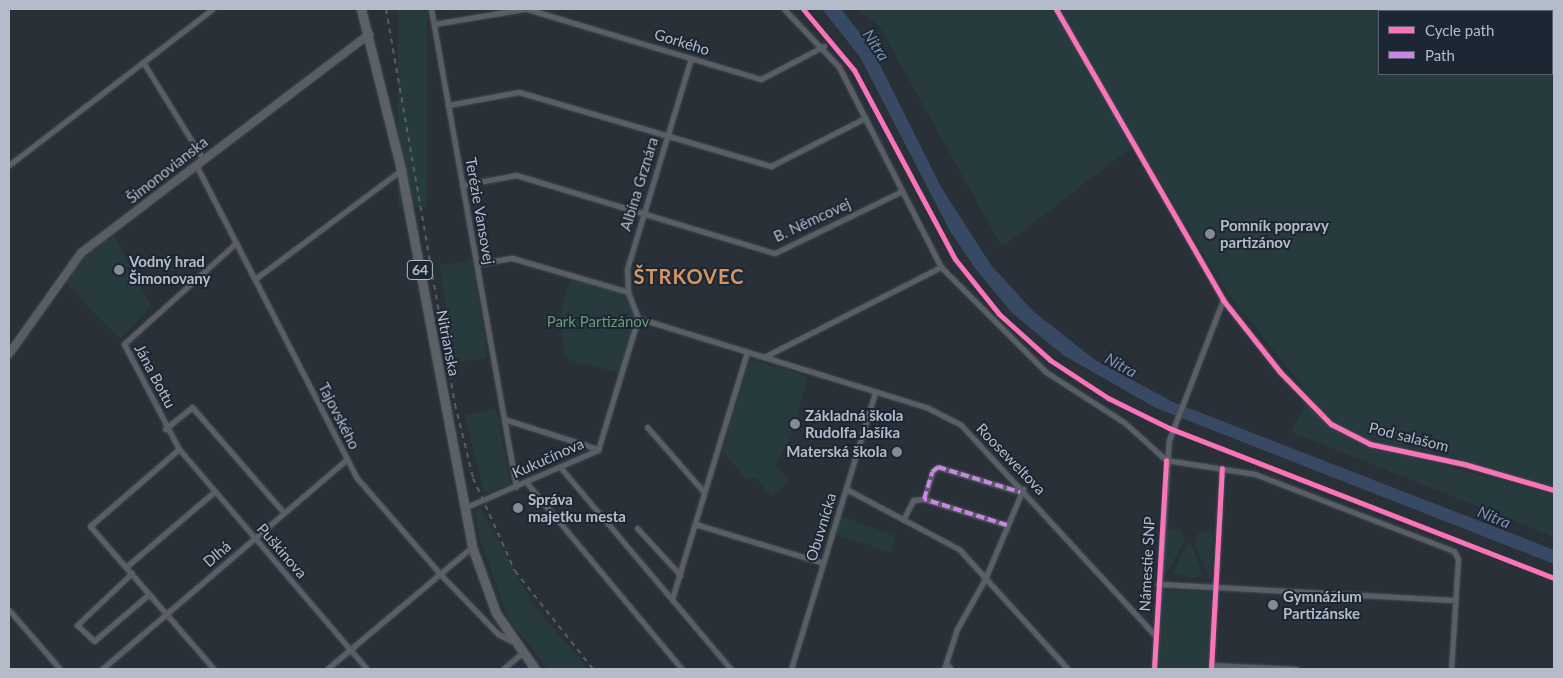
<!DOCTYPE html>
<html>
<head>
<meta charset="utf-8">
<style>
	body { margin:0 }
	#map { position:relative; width:1563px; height:678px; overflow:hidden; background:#2a3038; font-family:Lato,sans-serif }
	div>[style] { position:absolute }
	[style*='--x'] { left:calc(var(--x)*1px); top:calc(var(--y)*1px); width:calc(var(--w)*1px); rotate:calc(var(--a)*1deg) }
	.green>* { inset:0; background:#273a3e; transform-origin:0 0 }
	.water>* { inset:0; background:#384963 }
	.roads { filter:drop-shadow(0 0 1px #484c53) drop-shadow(0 0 1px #484c53) }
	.street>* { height:5px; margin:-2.5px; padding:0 2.5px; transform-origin:2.5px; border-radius:2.5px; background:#5a5e66 }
	.secondary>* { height:8px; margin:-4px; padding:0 4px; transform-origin:4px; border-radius:4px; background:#595d64 }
	.primary>* { height:9px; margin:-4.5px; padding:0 4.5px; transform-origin:4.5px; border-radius:4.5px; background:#5c6168 }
	.rail>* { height:2px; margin-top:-1px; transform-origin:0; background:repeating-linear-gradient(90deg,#595d64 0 5px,transparent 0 10px) }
	.quiet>* { height:4px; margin-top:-2px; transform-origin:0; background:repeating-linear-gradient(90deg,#c787e3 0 8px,transparent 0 12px) }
	.cycleway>* { height:5px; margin:-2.5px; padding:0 2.5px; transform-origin:2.5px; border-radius:2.5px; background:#fb73b8 }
	.dots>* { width:14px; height:14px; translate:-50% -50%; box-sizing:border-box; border:2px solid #1d2633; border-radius:50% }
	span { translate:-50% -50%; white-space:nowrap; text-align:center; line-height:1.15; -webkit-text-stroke:4px #1d2633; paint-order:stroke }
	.shield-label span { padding:1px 4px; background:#1d2633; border:1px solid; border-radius:4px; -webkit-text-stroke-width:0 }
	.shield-label { font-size:14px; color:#b4bcc9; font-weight:700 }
	.street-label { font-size:15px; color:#b4bcc9 }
	.poi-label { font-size:15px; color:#b4bcc9; font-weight:700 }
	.left { translate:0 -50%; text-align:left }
	.right { translate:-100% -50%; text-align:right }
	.park-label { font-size:15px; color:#6b9a76 }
	.water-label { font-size:16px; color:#7c92b1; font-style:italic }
	.district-label { font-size:20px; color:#d59563; font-weight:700; letter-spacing:1px }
	.frame { position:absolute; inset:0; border:10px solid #b4bcc9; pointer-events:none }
	.legend { position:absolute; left:1378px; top:10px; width:175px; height:65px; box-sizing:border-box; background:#1d2633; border:1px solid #59626f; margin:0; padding:6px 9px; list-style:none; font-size:15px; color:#b4bcc9 }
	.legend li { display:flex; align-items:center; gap:10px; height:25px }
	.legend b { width:25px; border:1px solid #59626f }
</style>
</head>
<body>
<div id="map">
	<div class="green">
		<div style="left:398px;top:9px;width:29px;height:198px"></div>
		<div style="clip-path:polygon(evenodd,856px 9px,1554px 9px,1554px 487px,1436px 453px,1375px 443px,1332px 423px,1228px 294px,1137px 143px,1002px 247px,878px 24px,856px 9px,1379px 11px,1552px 11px,1552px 74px,1379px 74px,1379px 11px)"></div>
		<div style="clip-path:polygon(113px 233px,151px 306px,120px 339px,64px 281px,77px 262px)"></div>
		<div style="left:472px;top:260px;width:99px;height:33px;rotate:81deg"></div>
		<div style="clip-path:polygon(571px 276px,628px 292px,638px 318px,621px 373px,571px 361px,564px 354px,560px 316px)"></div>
		<div style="clip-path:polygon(750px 359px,808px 377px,792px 435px,776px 465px,789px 481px,771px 496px,756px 478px,745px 478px,722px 451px)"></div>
		<div style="clip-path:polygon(1307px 401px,1327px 425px,1368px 445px,1554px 495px,1554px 537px,1291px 432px)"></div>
		<div style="clip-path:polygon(497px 409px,510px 484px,485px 494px,464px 415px)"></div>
		<div style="clip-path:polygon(480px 507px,532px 603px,588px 669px,548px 669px,509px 620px,480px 540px,475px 512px)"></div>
		<div style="clip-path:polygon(835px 514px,895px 536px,891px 552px,830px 533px)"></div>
		<div style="clip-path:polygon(1166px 530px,1181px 530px,1185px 540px,1163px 579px)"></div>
		<div style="clip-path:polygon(1200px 531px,1214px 532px,1211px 582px,1194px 541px)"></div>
		<div style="clip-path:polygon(1189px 541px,1203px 574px,1192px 578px,1172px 573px)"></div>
		<div style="left:1161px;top:590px;width:50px;height:79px;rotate:2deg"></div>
	</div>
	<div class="water">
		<div style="clip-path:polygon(822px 9px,841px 9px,871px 47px,941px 187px,991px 265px,1033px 311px,1095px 360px,1173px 402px,1554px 550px,1554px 564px,1156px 408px,1063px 355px,1011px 312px,975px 268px,950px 231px,860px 57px)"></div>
	</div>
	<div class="roads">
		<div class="street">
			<div style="--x:431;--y:9;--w:485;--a:79.9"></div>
			<div style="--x:527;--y:9;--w:244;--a:16.7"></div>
			<div style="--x:761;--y:79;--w:71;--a:-27.6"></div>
			<div style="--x:784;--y:9;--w:80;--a:46.5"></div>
			<div style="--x:839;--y:67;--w:225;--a:63"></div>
			<div style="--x:941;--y:267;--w:148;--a:45"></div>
			<div style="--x:1046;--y:372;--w:94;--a:32.8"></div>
			<div style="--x:1125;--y:423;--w:55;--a:42.1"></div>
			<div style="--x:1056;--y:9;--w:336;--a:60.1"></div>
			<div style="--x:1223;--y:300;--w:92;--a:51.6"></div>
			<div style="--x:1280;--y:372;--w:73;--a:45.6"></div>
			<div style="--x:1331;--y:424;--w:44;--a:27.1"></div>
			<div style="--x:1370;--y:444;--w:96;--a:12"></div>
			<div style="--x:1464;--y:464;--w:94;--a:16.1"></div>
			<div style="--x:434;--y:24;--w:91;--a:-9.5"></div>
			<div style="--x:143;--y:62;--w:114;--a:58.3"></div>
			<div style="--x:448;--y:105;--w:72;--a:-10.4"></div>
			<div style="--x:519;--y:92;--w:263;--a:16.4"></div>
			<div style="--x:771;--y:166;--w:106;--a:-27.1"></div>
			<div style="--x:9;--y:165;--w:256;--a:-37.5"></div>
			<div style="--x:196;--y:165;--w:352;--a:62.8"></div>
			<div style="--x:357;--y:478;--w:130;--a:49.1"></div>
			<div style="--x:442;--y:576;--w:81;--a:46"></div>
			<div style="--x:498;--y:634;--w:15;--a:28"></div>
			<div style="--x:463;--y:185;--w:54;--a:-10.7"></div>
			<div style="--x:516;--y:175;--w:270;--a:16.8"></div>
			<div style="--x:775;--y:253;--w:141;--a:-26"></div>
			<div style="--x:236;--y:243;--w:151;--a:138"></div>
			<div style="--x:124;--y:344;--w:119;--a:62.4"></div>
			<div style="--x:179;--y:449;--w:289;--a:49.5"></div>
			<div style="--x:477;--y:264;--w:36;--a:-10"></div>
			<div style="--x:512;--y:258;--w:121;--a:16.3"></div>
			<div style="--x:255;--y:279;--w:182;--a:-36.7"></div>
			<div style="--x:638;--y:318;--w:304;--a:17.2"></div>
			<div style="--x:928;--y:408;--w:37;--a:27"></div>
			<div style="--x:961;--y:425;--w:286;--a:47.3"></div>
			<div style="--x:638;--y:318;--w:28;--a:-111"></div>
			<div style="--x:628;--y:292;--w:23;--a:-92"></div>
			<div style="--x:627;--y:269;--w:220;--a:-73.1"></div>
			<div style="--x:764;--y:357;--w:199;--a:-27"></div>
			<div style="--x:504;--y:419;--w:99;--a:17.7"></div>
			<div style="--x:647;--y:427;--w:86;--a:48.8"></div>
			<div style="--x:165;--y:429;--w:35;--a:-39"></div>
			<div style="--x:192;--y:407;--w:140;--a:49"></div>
			<div style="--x:179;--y:449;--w:118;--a:139.1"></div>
			<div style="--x:90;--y:526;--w:189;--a:49.1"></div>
			<div style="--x:1166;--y:460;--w:90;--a:8.9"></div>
			<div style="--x:1255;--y:474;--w:213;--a:21.2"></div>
			<div style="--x:1454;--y:551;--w:9;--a:63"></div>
			<div style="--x:1458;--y:559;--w:110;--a:93.6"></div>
			<div style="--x:560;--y:467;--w:265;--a:49.8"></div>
			<div style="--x:526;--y:482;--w:244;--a:50.2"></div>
			<div style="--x:846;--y:489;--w:128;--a:28"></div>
			<div style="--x:959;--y:549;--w:162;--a:47.8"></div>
			<div style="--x:924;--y:499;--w:28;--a:-73"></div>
			<div style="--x:932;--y:472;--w:8;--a:-40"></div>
			<div style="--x:938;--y:467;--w:86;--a:17"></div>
			<div style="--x:464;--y:508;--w:146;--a:-23.4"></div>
			<div style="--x:598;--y:450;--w:138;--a:-73.1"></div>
			<div style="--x:903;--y:520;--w:22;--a:-63"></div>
			<div style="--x:913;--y:500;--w:11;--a:-5"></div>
			<div style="--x:924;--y:499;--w:87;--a:17.4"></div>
			<div style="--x:695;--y:524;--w:134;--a:16.9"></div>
			<div style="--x:637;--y:528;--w:64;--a:47.5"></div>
			<div style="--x:126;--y:567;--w:117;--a:-40.5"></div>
			<div style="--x:132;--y:573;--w:76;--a:136.6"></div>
			<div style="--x:77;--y:625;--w:23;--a:43"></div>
			<div style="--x:94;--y:641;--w:72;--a:-40.5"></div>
			<div style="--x:1158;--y:584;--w:297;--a:3.1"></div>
			<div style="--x:672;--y:599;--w:258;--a:-73.1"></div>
			<div style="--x:9;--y:610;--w:78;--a:49.2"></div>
			<div style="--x:946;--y:663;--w:8;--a:50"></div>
			<div style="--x:1211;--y:665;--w:85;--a:2.7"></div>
			<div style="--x:102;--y:669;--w:323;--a:-40.6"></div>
			<div style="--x:327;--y:669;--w:189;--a:-40.1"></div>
			<div style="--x:503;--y:669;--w:23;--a:-40"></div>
			<div style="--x:791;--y:669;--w:289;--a:-73.1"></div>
			<div style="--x:944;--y:669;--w:42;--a:-72"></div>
			<div style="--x:957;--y:629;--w:57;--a:-60.8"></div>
			<div style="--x:985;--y:579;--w:98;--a:-67.1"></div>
			<div style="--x:1154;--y:669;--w:229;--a:-86.3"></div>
			<div style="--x:1169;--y:440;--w:150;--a:-68.9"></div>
			<div style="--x:1211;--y:669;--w:201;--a:-86.9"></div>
		</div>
		<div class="secondary">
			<div style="--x:9;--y:354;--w:124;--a:-54.5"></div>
			<div style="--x:81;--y:253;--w:362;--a:-37.2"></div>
		</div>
		<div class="primary">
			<div style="--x:361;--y:9;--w:166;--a:76"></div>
			<div style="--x:401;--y:170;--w:384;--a:79.3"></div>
			<div style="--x:472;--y:547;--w:70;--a:70"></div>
			<div style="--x:496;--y:613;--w:68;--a:55.1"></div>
		</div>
	</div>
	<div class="rail">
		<div style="--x:386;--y:9;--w:401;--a:80.1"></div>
		<div style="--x:455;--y:404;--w:76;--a:76.3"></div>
		<div style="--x:473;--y:478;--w:102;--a:65.7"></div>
		<div style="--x:515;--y:571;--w:125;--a:51.5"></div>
	</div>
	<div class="quiet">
		<div style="--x:1007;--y:525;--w:87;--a:-162.6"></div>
		<div style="--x:924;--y:499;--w:28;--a:-73"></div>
		<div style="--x:932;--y:472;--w:8;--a:-40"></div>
		<div style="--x:938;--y:467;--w:86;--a:17"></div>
	</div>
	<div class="cycleway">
		<div style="--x:803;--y:9;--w:80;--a:50.1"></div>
		<div style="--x:854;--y:70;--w:214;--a:61.9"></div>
		<div style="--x:955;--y:259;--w:70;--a:51.3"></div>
		<div style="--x:999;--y:314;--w:69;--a:42"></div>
		<div style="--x:1050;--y:360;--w:69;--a:33.2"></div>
		<div style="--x:1108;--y:398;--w:68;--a:26.2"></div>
		<div style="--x:1169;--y:428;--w:413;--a:21.3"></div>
		<div style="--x:1056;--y:9;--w:336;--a:60.1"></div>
		<div style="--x:1223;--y:300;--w:92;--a:51.6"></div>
		<div style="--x:1280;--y:372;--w:73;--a:45.6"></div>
		<div style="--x:1331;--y:424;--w:44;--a:27.1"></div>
		<div style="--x:1370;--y:444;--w:96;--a:12"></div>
		<div style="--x:1464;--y:464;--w:94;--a:16.1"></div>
		<div style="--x:1154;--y:669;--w:209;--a:-86.7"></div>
		<div style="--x:1211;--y:669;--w:201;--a:-86.9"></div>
	</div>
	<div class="dots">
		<div style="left:1210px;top:234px;background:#848b96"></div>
		<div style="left:119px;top:270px;background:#848b96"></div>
		<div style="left:795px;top:424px;background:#848b96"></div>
		<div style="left:897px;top:452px;background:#848b96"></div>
		<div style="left:518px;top:508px;background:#848b96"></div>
		<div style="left:1273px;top:605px;background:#848b96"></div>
	</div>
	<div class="shield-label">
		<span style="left:420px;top:270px">64</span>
	</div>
	<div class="street-label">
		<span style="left:682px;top:42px;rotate:17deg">Gorkého</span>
		<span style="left:167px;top:170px;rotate:-38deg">Šimonovianska</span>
		<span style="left:639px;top:184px;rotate:-73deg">Albína Grznára</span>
		<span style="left:480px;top:211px;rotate:80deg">Terézie Vansovej</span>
		<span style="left:812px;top:220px;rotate:-25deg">B. Němcovej</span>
		<span style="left:448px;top:343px;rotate:79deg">Nitrianska</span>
		<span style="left:155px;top:376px;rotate:62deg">Jána Bottu</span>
		<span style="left:339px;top:416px;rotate:63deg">Tajovského</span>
		<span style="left:1409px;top:437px;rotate:14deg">Pod salašom</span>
		<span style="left:548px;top:458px;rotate:-24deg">Kukučínova</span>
		<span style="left:1011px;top:459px;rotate:46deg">Rooseweltova</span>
		<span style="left:821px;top:527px;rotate:-73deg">Obuvnícka</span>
		<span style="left:282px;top:551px;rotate:49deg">Puškinova</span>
		<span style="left:217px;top:554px;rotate:-41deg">Dlhá</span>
		<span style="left:1147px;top:564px;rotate:-87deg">Námestie SNP</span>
	</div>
	<div class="poi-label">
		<span class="left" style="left:1220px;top:234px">Pomník popravy<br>partizánov</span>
		<span class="left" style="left:129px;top:270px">Vodný hrad<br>Šimonovany</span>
		<span class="left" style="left:805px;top:424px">Základná škola<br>Rudolfa Jašíka</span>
		<span class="right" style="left:887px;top:452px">Materská škola</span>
		<span class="left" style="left:528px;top:508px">Správa<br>majetku mesta</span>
		<span class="left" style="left:1283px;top:605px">Gymnázium<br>Partizánske</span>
	</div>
	<div class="park-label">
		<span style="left:598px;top:322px">Park Partizánov</span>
	</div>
	<div class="water-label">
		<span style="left:876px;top:45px;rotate:57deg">Nitra</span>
		<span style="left:1121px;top:365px;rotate:29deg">Nitra</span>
		<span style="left:1494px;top:517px;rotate:22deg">Nitra</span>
	</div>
	<div class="district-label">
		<span style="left:689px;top:276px">ŠTRKOVEC</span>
	</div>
	<div class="frame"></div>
	<ul class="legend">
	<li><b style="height:6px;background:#fb73b8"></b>Cycle path</li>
	<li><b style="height:6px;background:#c787e3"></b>Path</li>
	</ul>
</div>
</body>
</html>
